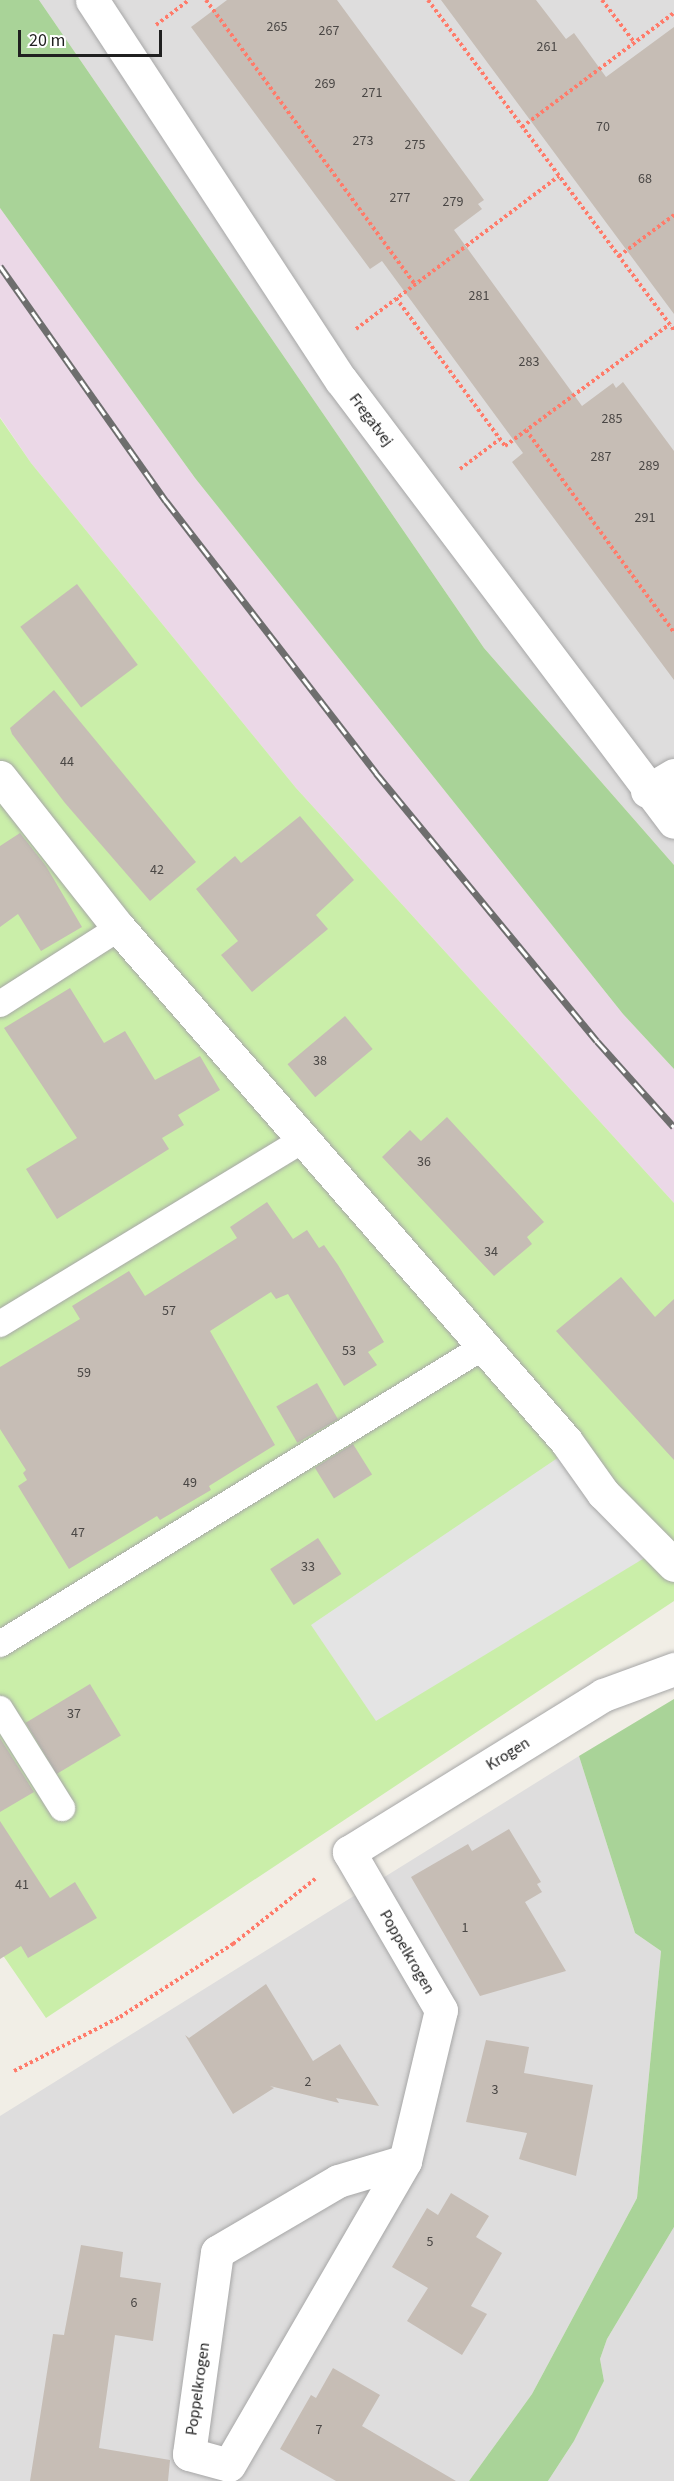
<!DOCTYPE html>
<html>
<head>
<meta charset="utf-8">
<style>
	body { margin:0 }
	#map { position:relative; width:674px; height:2481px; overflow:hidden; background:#f1eee6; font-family:"Source Sans 3",sans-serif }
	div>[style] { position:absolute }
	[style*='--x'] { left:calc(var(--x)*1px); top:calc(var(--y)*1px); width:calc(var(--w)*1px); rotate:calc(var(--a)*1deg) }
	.residential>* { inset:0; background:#dedddd }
	.industrial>* { inset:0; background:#ebd8e7 }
	.grass>* { inset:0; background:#caeea9 }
	.forest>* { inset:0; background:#a9d398 }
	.parking>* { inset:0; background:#e4e4e4 }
	.building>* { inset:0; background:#c6bdb5; transform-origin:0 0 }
	.path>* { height:4px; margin-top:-2px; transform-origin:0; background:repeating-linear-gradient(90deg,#ff7b6a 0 3px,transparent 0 6px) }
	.roads { filter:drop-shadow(0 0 2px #a7a7a7) drop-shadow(0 0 2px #a7a7a7) }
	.lane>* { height:26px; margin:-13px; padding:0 13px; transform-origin:13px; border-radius:13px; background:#fff }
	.street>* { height:33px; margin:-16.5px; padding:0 16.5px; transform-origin:16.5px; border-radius:16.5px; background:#fff }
	.rail>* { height:7px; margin-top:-3.5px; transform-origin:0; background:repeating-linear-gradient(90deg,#fff 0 14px,#6e6e6e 0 28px); box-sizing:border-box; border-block:2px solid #6e6e6e }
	span { translate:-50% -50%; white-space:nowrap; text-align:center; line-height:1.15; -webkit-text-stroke:4.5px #fff; paint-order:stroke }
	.number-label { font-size:14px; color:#4a4745 }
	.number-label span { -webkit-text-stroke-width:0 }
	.street-label { font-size:16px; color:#202020 }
	.scale { position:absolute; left:18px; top:30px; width:144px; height:27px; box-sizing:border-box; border:3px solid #202020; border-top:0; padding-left:8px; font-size:18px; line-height:21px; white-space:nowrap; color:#202020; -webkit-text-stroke:4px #fff; paint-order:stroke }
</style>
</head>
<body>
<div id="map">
	<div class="residential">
		<div style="clip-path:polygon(39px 0,674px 0,674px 865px,484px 648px)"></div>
		<div style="clip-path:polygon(579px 1756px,635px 1933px,661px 1951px,637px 2198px,532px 2394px,469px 2481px,0 2481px,0 2116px)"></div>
		<div style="clip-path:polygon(674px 2227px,674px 2481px,548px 2481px,574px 2441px,604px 2381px,600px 2359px,607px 2339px)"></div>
	</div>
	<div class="industrial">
		<div style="clip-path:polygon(0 208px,195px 478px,623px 1014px,674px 1069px,674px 1203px,296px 788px,31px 463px,0 417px)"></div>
	</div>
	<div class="grass">
		<div style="clip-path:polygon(0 418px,31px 463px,296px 788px,674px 1203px,674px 1601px,46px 2018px,0 1951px)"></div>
	</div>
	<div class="forest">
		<div style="clip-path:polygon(0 0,39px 0,484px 648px,674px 865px,674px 1069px,623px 1014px,195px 478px,0 208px)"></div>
		<div style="clip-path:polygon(674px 1699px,674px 2227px,607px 2339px,600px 2359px,604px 2381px,574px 2441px,548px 2481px,469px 2481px,532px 2394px,637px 2198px,661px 1951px,635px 1933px,579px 1756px)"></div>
	</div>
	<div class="parking">
		<div style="clip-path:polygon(559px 1457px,651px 1554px,376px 1721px,311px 1625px)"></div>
	</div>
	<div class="building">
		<div style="clip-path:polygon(227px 0,337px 0,484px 200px,478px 204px,482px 209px,454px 230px,582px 406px,613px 383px,616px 388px,623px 382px,674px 451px,674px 680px,512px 462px,523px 453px,382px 261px,370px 269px,191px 27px)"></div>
		<div style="clip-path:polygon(441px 0,536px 0,566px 39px,574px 33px,606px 77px,674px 27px,674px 314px)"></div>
		<div style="left:77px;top:584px;width:101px;height:71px;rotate:53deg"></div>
		<div style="clip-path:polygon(54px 690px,196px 862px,150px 901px,65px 803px,12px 734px,10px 728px)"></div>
		<div style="clip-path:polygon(300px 816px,354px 880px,316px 915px,328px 929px,252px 992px,221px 955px,238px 941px,196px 889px,235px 856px,241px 863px)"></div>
		<div style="clip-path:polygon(20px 833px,46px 866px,82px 927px,41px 951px,18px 914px,0 927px,0 846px)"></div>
		<div style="clip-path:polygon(70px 988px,104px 1043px,125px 1031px,155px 1080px,200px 1056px,220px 1090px,178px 1115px,184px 1125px,162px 1138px,169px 1149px,57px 1219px,26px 1169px,77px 1138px,4px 1028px)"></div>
		<div style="left:345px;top:1016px;width:43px;height:75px;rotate:50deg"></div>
		<div style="clip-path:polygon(447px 1117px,544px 1222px,527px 1237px,532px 1244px,494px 1276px,382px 1157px,410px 1130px,421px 1141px)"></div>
		<div style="clip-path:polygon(267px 1202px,293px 1239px,307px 1230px,319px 1248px,324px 1245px,338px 1265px,384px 1342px,368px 1352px,377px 1365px,344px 1386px,288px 1294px,276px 1299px,271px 1292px,210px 1331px,275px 1445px,209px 1486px,211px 1490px,160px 1520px,157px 1516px,69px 1569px,18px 1486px,27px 1480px,23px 1473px,26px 1470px,0 1429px,0 1367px,80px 1319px,72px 1306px,129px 1271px,145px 1296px,237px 1238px,230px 1227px)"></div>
		<div style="clip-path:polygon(621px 1277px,655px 1317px,674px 1299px,674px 1460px,556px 1331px)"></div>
		<div style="left:317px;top:1383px;width:42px;height:47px;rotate:60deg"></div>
		<div style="left:353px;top:1444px;width:36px;height:45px;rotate:58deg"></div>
		<div style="left:318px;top:1538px;width:43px;height:57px;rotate:57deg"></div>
		<div style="left:90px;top:1684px;width:60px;height:75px;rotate:59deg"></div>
		<div style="clip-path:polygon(0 1738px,34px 1792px,0 1812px)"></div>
		<div style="clip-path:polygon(0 1821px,50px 1898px,75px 1882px,97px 1918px,28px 1958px,21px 1946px,0 1959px)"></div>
		<div style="clip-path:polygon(509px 1829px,541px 1882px,537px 1884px,542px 1892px,525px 1902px,566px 1971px,480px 1996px,411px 1877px,468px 1844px,472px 1851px)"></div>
		<div style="clip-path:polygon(266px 1984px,313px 2061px,340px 2044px,379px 2106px,336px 2098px,339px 2103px,270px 2086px,274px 2088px,233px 2114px,185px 2035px,189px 2038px)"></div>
		<div style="clip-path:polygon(486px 2040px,529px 2047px,524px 2073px,593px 2085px,576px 2176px,519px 2159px,527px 2133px,466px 2122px)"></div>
		<div style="clip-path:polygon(451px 2193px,489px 2216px,476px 2237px,502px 2253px,471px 2306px,487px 2314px,462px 2355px,407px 2321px,428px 2288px,392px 2267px,427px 2208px,438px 2215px)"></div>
		<div style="clip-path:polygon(81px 2245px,123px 2252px,120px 2277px,161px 2283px,153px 2341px,115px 2335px,99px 2448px,170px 2460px,168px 2481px,30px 2481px,53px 2334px,64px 2335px)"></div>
		<div style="clip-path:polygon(333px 2368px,380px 2395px,362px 2426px,456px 2481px,336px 2481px,280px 2449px,311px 2395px,316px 2398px)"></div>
	</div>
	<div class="path">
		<div style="--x:206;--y:0;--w:353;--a:53.7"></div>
		<div style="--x:428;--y:0;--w:412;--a:53.3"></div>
		<div style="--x:602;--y:0;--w:53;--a:52.7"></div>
		<div style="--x:156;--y:25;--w:41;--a:-37.1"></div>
		<div style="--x:522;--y:127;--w:190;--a:-36.9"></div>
		<div style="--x:619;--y:256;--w:69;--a:-36.7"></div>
		<div style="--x:396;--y:298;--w:184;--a:53.6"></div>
		<div style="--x:505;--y:446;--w:205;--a:-36.5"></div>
		<div style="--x:356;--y:329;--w:254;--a:-37"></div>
		<div style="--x:526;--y:430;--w:250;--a:53.8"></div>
		<div style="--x:460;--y:469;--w:50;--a:-36.9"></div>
		<div style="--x:14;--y:2071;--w:119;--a:-27"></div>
		<div style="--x:120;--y:2017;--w:135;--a:-32.9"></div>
		<div style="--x:233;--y:1944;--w:105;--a:-38.4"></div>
	</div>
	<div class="roads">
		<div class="lane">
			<div style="--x:0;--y:1004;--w:141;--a:-32.6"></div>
			<div style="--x:0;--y:1324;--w:354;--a:-31.3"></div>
			<div style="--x:0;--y:1644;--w:567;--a:-31.59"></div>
			<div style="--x:0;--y:1709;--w:117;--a:57.9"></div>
		</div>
		<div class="street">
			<div style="--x:92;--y:0;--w:454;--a:56.8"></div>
			<div style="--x:341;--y:380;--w:553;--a:53.01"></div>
			<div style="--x:0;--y:777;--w:192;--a:51.8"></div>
			<div style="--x:119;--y:928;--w:680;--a:48.93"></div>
			<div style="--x:566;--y:1441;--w:64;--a:54.6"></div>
			<div style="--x:603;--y:1493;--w:101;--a:45.4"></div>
			<div style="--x:647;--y:791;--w:31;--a:-31"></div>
			<div style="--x:405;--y:2161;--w:70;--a:163.4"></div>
			<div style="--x:338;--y:2181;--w:140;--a:149.6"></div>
			<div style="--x:217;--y:2252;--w:204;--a:97.9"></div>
			<div style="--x:189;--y:2454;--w:41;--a:15.4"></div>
			<div style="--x:229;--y:2465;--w:351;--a:-59.9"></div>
			<div style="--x:405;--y:2161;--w:155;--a:-76.6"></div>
			<div style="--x:441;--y:2010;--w:183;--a:-120.2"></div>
			<div style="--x:349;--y:1852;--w:299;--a:-31.7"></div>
			<div style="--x:603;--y:1695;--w:76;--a:-20.1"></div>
		</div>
	</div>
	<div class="rail">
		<div style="--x:0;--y:266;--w:288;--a:54.8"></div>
		<div style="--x:166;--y:501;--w:344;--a:52.3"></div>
		<div style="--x:376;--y:773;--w:347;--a:50.5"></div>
		<div style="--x:597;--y:1041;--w:115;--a:48.2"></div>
	</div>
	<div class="number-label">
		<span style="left:277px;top:27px">265</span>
		<span style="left:329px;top:31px">267</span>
		<span style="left:547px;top:47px">261</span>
		<span style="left:325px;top:84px">269</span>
		<span style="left:372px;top:93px">271</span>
		<span style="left:603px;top:127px">70</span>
		<span style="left:363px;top:141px">273</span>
		<span style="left:415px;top:145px">275</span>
		<span style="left:645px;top:179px">68</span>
		<span style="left:400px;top:198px">277</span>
		<span style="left:453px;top:202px">279</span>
		<span style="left:479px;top:296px">281</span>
		<span style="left:529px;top:362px">283</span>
		<span style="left:612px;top:419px">285</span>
		<span style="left:601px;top:457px">287</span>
		<span style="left:649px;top:466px">289</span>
		<span style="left:645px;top:518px">291</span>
		<span style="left:67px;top:762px">44</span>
		<span style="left:157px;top:870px">42</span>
		<span style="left:320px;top:1061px">38</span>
		<span style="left:424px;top:1162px">36</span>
		<span style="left:491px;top:1252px">34</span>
		<span style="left:169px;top:1311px">57</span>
		<span style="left:349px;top:1351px">53</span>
		<span style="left:84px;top:1373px">59</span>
		<span style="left:190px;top:1483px">49</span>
		<span style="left:78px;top:1533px">47</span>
		<span style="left:308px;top:1567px">33</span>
		<span style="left:74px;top:1714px">37</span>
		<span style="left:22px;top:1885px">41</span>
		<span style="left:465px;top:1928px">1</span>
		<span style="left:308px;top:2082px">2</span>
		<span style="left:495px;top:2090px">3</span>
		<span style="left:430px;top:2242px">5</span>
		<span style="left:134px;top:2303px">6</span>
		<span style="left:319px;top:2430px">7</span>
	</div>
	<div class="street-label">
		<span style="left:371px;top:420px;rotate:53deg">Fregatvej</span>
		<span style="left:508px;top:1754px;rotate:-32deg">Krogen</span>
		<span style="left:407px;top:1952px;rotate:60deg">Poppelkrogen</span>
		<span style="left:198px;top:2389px;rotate:-82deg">Poppelkrogen</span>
	</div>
	<div class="scale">20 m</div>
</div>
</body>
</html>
